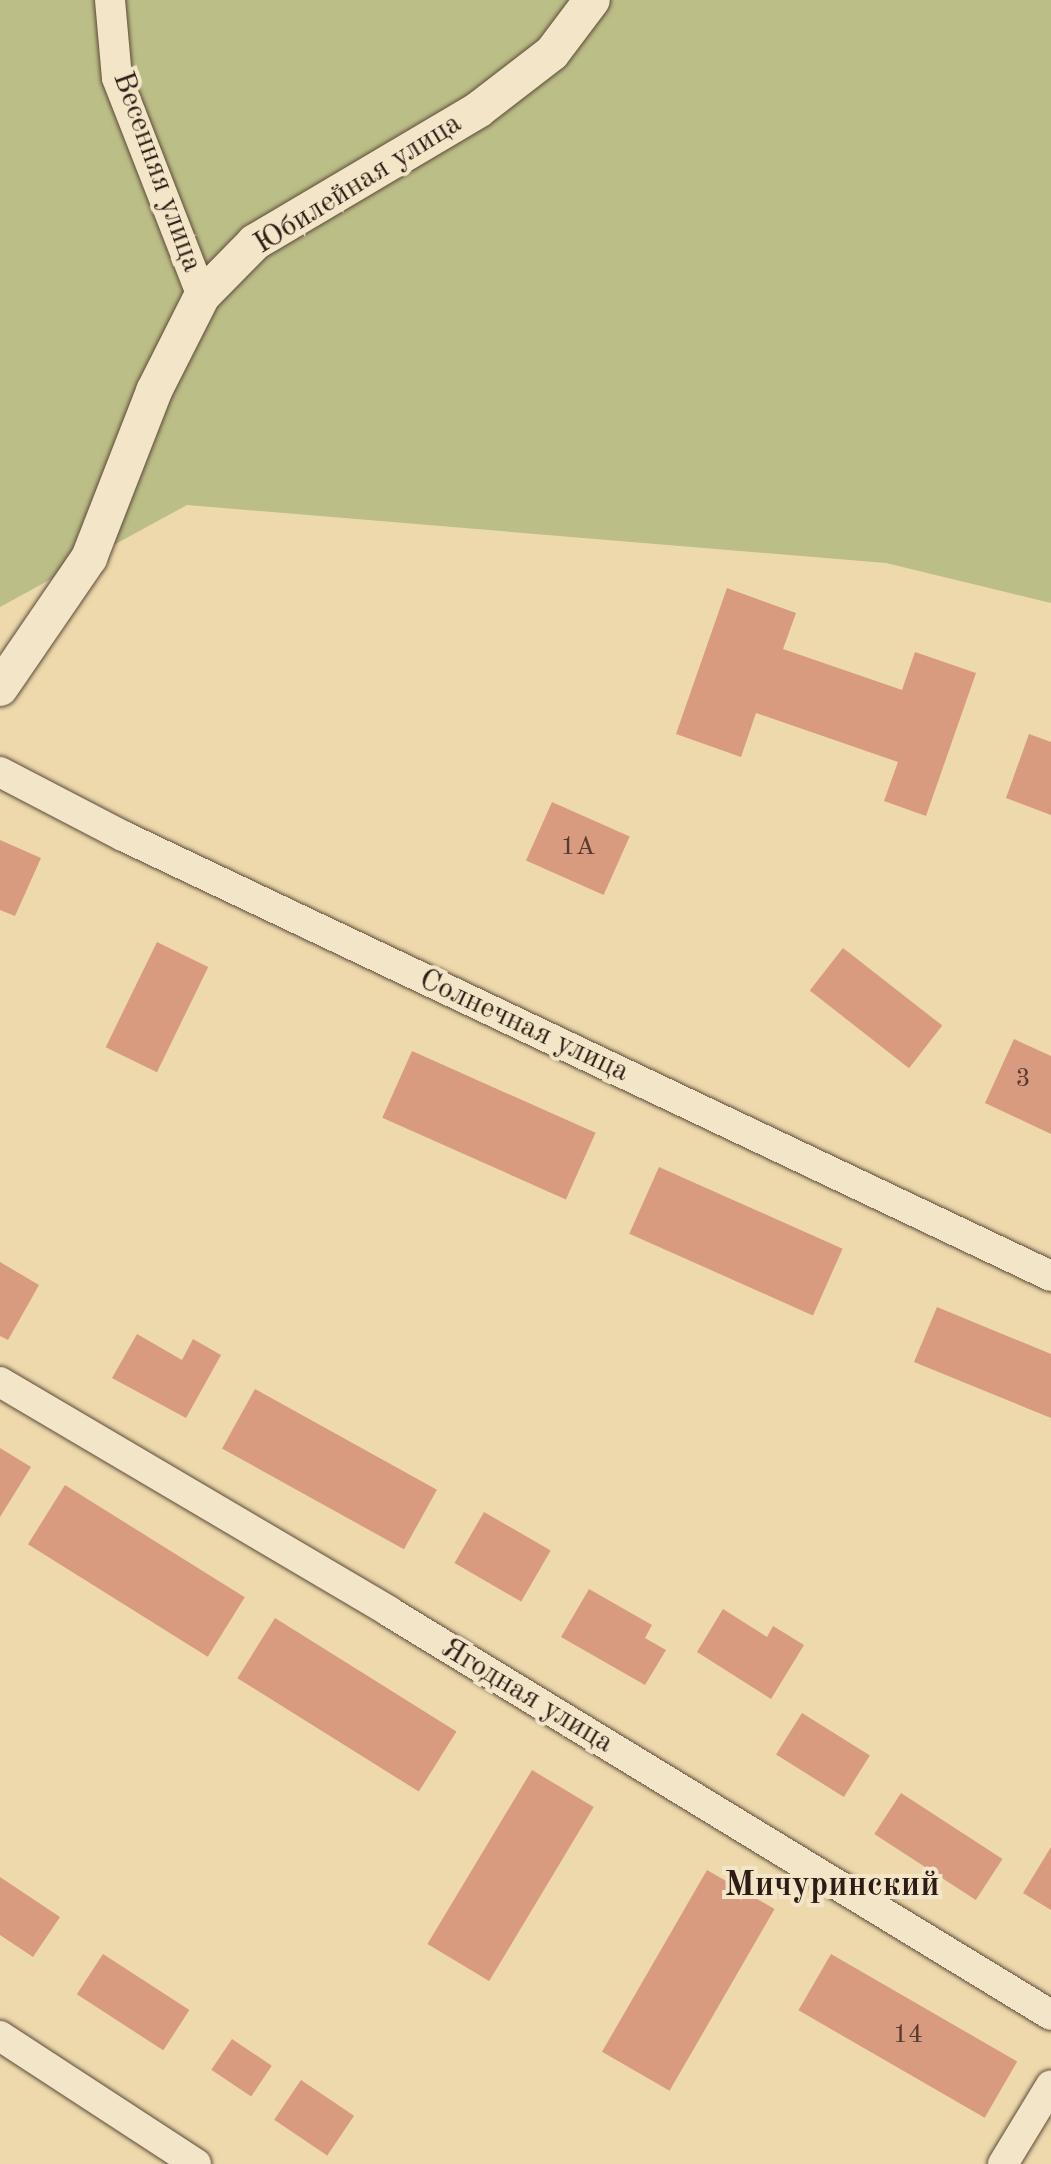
<!DOCTYPE html>
<html>
<head>
<meta charset="utf-8">
<style>
	body { margin:0 }
	#map { position:relative; width:1051px; height:2164px; overflow:hidden; background:#edd9ab; font-family:"Old Standard TT",serif }
	div>[style] { position:absolute }
	[style*='--x'] { left:calc(var(--x)*1px); top:calc(var(--y)*1px); width:calc(var(--w)*1px); rotate:calc(var(--a)*1deg) }
	.green>* { inset:0; background:#bcbe87 }
	.building>* { inset:0; background:#d99b7f; transform-origin:0 0 }
	.roads { filter:drop-shadow(0 0 2px #5d4a3a) drop-shadow(0 0 2px #5d4a3a) }
	.minor>* { height:30px; margin:-15px; padding:0 15px; transform-origin:15px; border-radius:15px; background:#f3e6c8 }
	.tertiary>* { height:36px; margin:-18px; padding:0 18px; transform-origin:18px; border-radius:18px; background:#f3e6c8 }
	span { translate:-50% -50%; white-space:nowrap; text-align:center; line-height:1.15; -webkit-text-stroke:8px #f3e6c8; paint-order:stroke }
	.number-label { font-size:26px; color:#583b30 }
	.number-label span { -webkit-text-stroke-width:0 }
	.street-label { font-size:30px; color:#2d1b15 }
	.quarter-label { font-size:34px; color:#2d1b15; font-weight:700 }
</style>
</head>
<body>
<div id="map">
	<div class="green">
		<div style="clip-path:polygon(0 0,1051px 0,1051px 603px,886px 563px,187px 505px,0 607px)"></div>
	</div>
	<div class="building">
		<div style="clip-path:polygon(727px 588px,796px 613px,783px 649px,902px 690px,915px 652px,976px 673px,926px 816px,884px 801px,898px 762px,756px 713px,741px 757px,676px 734px)"></div>
		<div style="clip-path:polygon(1029px 734px,1051px 742px,1051px 815px,1006px 798px)"></div>
		<div style="left:552px;top:802px;width:85px;height:64px;rotate:24deg"></div>
		<div style="clip-path:polygon(0 840px,41px 858px,15px 916px,0 910px)"></div>
		<div style="left:157px;top:942px;width:57px;height:117px;rotate:26deg"></div>
		<div style="left:843px;top:948px;width:126px;height:54px;rotate:38deg"></div>
		<div style="clip-path:polygon(1014px 1039px,1051px 1056px,1051px 1134px,985px 1103px)"></div>
		<div style="left:412px;top:1051px;width:201px;height:73px;rotate:24deg"></div>
		<div style="left:659px;top:1167px;width:201px;height:73px;rotate:24deg"></div>
		<div style="clip-path:polygon(0 1262px,39px 1285px,8px 1340px,0 1336px)"></div>
		<div style="clip-path:polygon(937px 1307px,1051px 1354px,1051px 1418px,914px 1362px)"></div>
		<div style="clip-path:polygon(137px 1334px,182px 1360px,193px 1339px,221px 1355px,186px 1418px,112px 1378px)"></div>
		<div style="left:255px;top:1389px;width:208px;height:68px;rotate:29deg"></div>
		<div style="clip-path:polygon(0 1448px,31px 1467px,0 1517px)"></div>
		<div style="left:65px;top:1485px;width:212px;height:70px;rotate:32deg"></div>
		<div style="left:484px;top:1512px;width:77px;height:59px;rotate:30deg"></div>
		<div style="clip-path:polygon(589px 1589px,652px 1625px,645px 1638px,666px 1650px,645px 1685px,561px 1637px)"></div>
		<div style="clip-path:polygon(723px 1609px,767px 1637px,773px 1626px,804px 1645px,771px 1699px,697px 1652px)"></div>
		<div style="left:275px;top:1618px;width:214px;height:71px;rotate:32deg"></div>
		<div style="left:802px;top:1713px;width:80px;height:49px;rotate:32deg"></div>
		<div style="left:532px;top:1770px;width:72px;height:203px;rotate:31deg"></div>
		<div style="left:901px;top:1793px;width:121px;height:49px;rotate:33deg"></div>
		<div style="clip-path:polygon(1051px 1847px,1051px 1910px,1023px 1893px)"></div>
		<div style="left:707px;top:1870px;width:78px;height:210px;rotate:30deg"></div>
		<div style="clip-path:polygon(0 1877px,60px 1917px,33px 1957px,0 1935px)"></div>
		<div style="left:103px;top:1954px;width:103px;height:48px;rotate:33deg"></div>
		<div style="left:831px;top:1954px;width:215px;height:65px;rotate:30deg"></div>
		<div style="left:232px;top:2039px;width:48px;height:37px;rotate:34deg"></div>
		<div style="left:301px;top:2080px;width:64px;height:48px;rotate:34deg"></div>
	</div>
	<div class="roads">
		<div class="minor">
			<div style="--x:110;--y:0;--w:78;--a:84.9"></div>
			<div style="--x:117;--y:78;--w:234;--a:68.7"></div>
			<div style="--x:0;--y:772;--w:139;--a:27.5"></div>
			<div style="--x:123;--y:836;--w:1027;--a:25.37"></div>
			<div style="--x:0;--y:1382;--w:451;--a:30.5"></div>
			<div style="--x:388;--y:1611;--w:776;--a:31.36"></div>
			<div style="--x:0;--y:2036;--w:234;--a:33.1"></div>
			<div style="--x:1003;--y:2164;--w:92;--a:-58.7"></div>
		</div>
		<div class="tertiary">
			<div style="--x:0;--y:688;--w:158;--a:-55.6"></div>
			<div style="--x:89;--y:558;--w:179;--a:-68.7"></div>
			<div style="--x:154;--y:391;--w:106;--a:-63.2"></div>
			<div style="--x:202;--y:296;--w:76;--a:-45.5"></div>
			<div style="--x:255;--y:242;--w:259;--a:-30.6"></div>
			<div style="--x:478;--y:110;--w:93;--a:-37.6"></div>
			<div style="--x:552;--y:53;--w:66;--a:-53"></div>
		</div>
	</div>
	<div class="number-label">
		<span style="left:578px;top:848px">1А</span>
		<span style="left:1023px;top:1080px">3</span>
		<span style="left:908px;top:2036px">14</span>
	</div>
	<div class="street-label">
		<span style="left:157px;top:172px;rotate:70deg">Весенняя улица</span>
		<span style="left:358px;top:184px;rotate:-32deg">Юбилейная улица</span>
		<span style="left:524px;top:1026px;rotate:25deg">Солнечная улица</span>
		<span style="left:527px;top:1696px;rotate:31deg">Ягодная улица</span>
	</div>
	<div class="quarter-label">
		<span style="left:832px;top:1887px">Мичуринский</span>
	</div>
</div>
</body>
</html>
